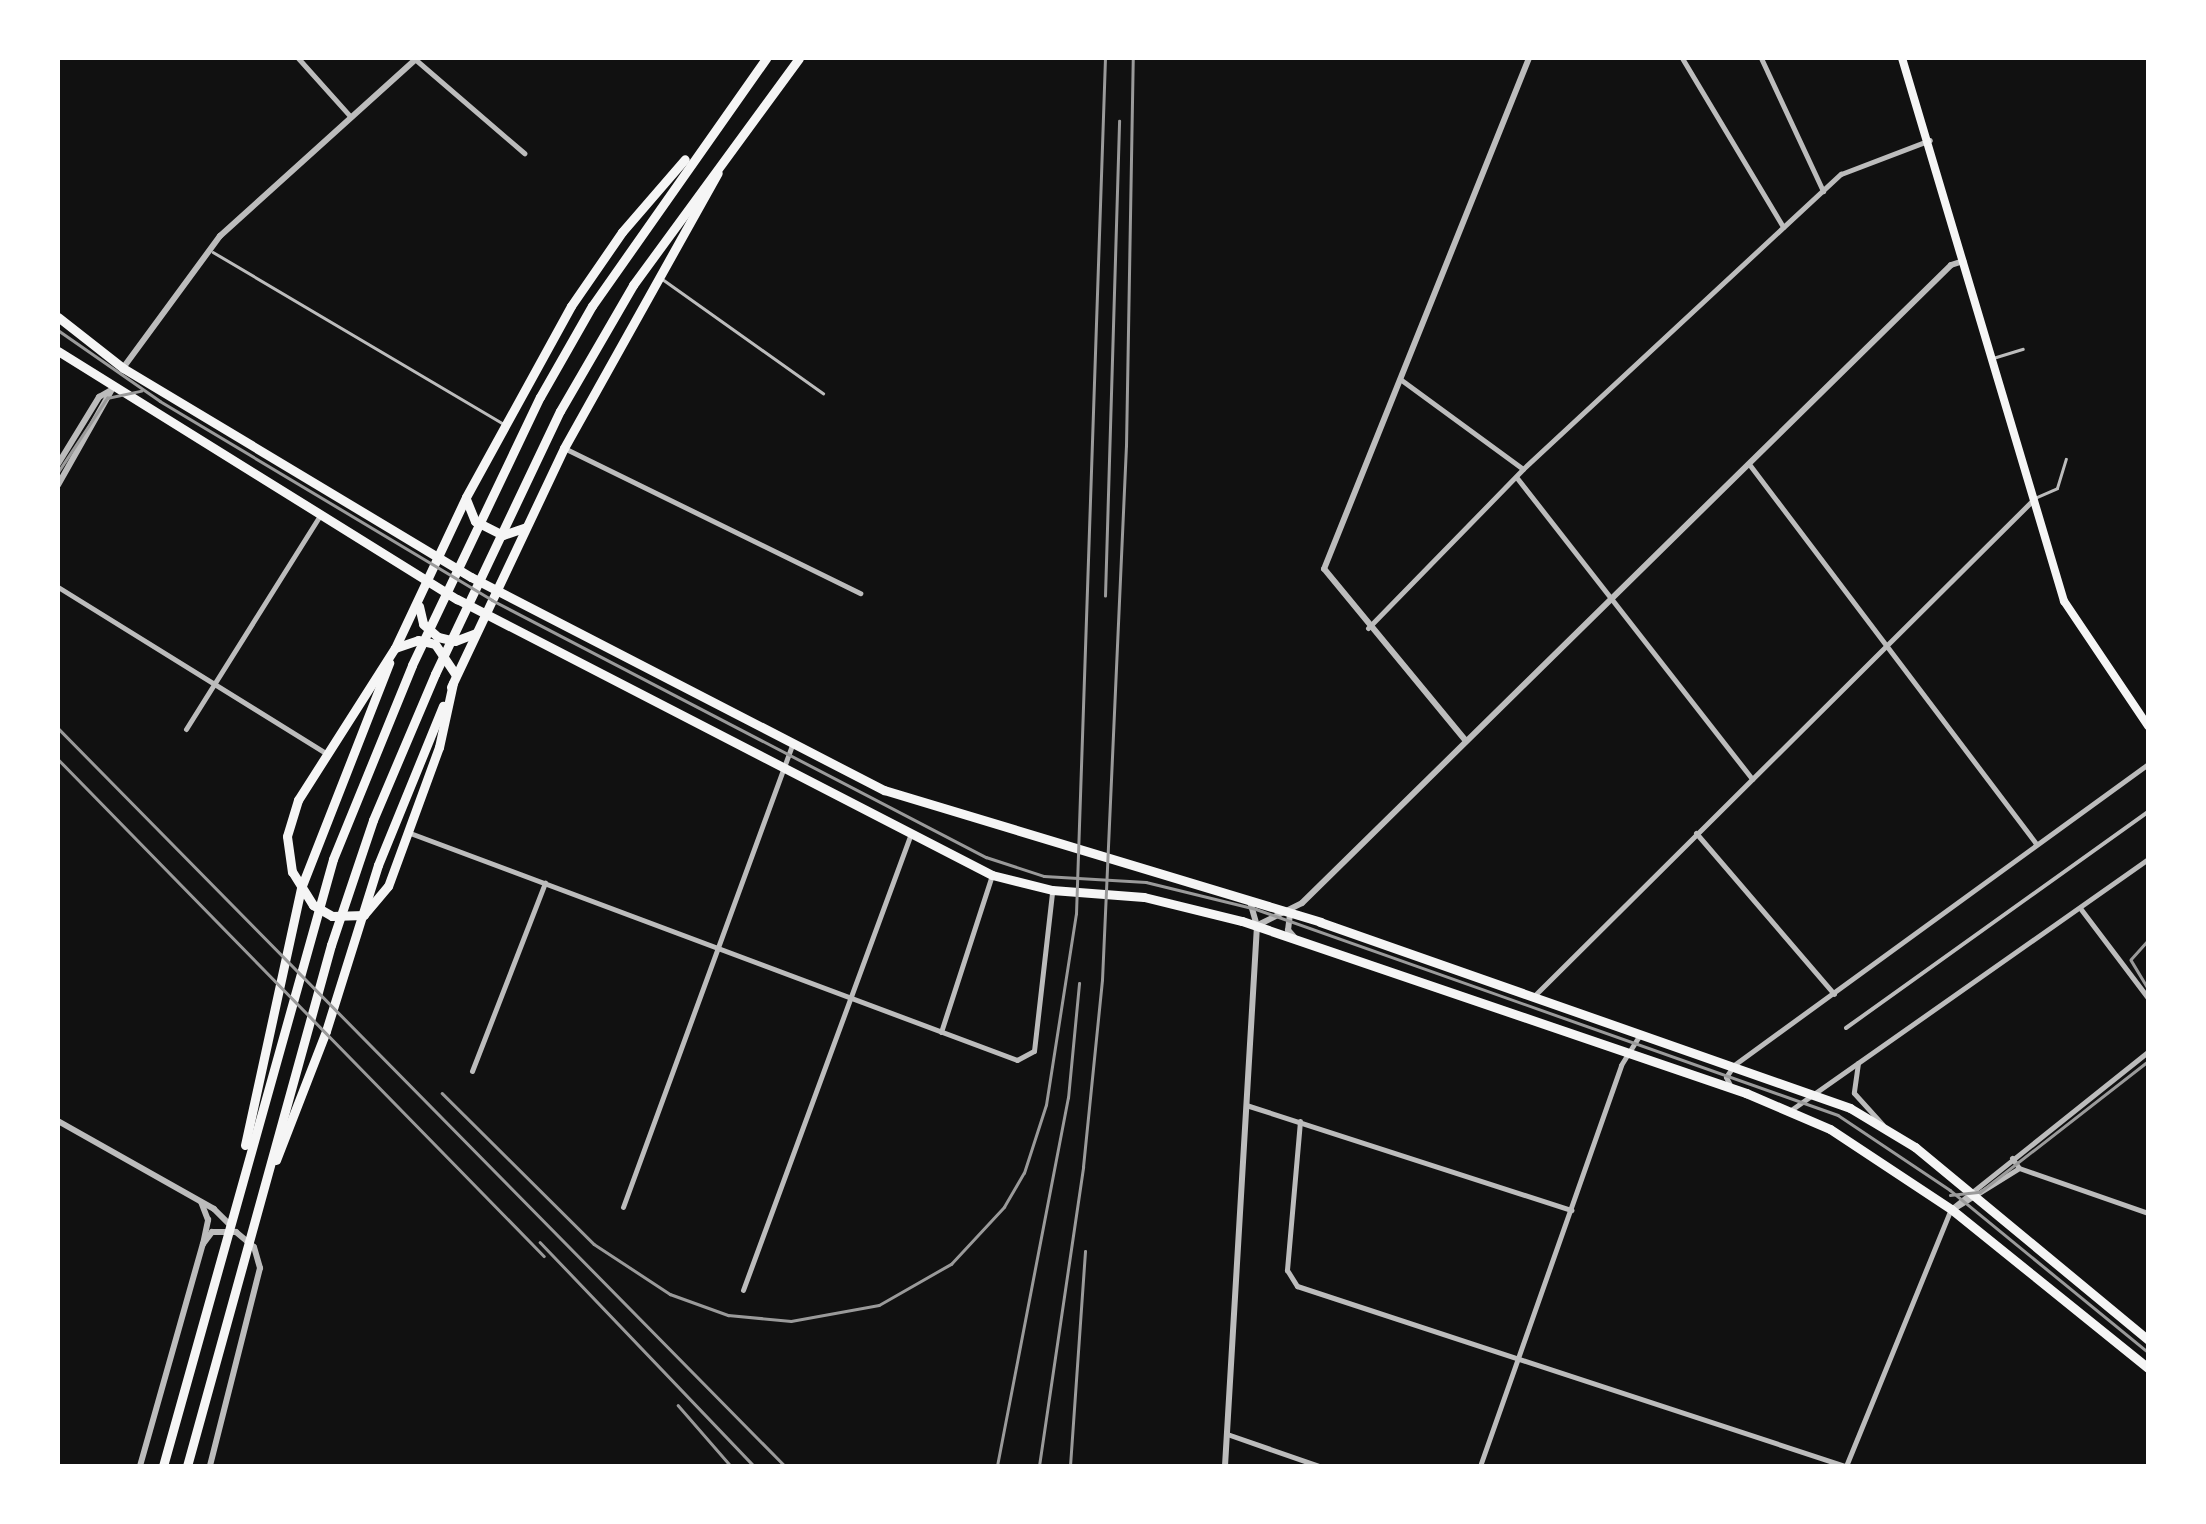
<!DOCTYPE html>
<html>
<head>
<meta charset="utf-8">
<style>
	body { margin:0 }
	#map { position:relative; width:2206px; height:1524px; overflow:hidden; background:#111; font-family:"Fira Sans",sans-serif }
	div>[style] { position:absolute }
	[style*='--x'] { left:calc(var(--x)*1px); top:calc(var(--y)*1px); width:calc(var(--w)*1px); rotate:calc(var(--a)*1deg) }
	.service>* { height:2.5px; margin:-1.25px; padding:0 1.25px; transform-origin:1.25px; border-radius:1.25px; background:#bcbcbc }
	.pedestrian>* { height:4px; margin:-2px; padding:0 2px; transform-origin:2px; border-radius:2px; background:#bcbcbc }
	.minor>* { height:5px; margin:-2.5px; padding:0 2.5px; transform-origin:2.5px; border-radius:2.5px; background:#bcbcbc }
	.tertiary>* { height:6px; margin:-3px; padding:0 3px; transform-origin:3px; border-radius:3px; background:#bcbcbc }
	.secondary>* { height:8px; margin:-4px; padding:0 4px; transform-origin:4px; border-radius:4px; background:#f5f5f5 }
	.primary>* { height:9px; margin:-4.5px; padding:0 4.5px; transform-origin:4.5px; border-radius:4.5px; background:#f5f5f5 }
	.tram>* { height:2.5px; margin:-1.25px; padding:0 1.25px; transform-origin:1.25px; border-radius:1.25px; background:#9a9a9a }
	.rail>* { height:2.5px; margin:-1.25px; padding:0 1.25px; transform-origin:1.25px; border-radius:1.25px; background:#9a9a9a }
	span { translate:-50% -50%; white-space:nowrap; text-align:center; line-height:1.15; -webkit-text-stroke:10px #fff; paint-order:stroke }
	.frame { position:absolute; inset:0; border:60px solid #fff; pointer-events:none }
</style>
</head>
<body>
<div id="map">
	<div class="service">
		<div style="--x:213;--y:252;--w:336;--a:30.6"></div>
		<div style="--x:661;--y:278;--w:199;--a:35.4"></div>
		<div style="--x:1993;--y:358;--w:31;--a:-17"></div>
		<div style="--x:2035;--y:498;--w:24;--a:-24"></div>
		<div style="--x:2057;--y:488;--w:30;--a:-73"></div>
	</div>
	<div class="pedestrian">
		<div style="--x:1846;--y:1028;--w:371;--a:-35.6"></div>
	</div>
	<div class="minor">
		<div style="--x:298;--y:58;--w:78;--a:48.1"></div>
		<div style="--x:1682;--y:58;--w:197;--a:59.1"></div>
		<div style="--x:1761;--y:58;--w:147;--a:65"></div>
		<div style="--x:416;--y:60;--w:143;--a:40.7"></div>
		<div style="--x:1400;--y:379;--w:152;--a:36.2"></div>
		<div style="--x:564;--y:448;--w:330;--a:26.1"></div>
		<div style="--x:1749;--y:464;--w:476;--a:52.9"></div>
		<div style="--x:1517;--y:478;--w:382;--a:52"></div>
		<div style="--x:58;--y:587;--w:317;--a:31.8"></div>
		<div style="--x:1368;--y:628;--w:222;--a:-45.7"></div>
		<div style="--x:1523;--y:469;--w:434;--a:-42.9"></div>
		<div style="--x:1841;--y:174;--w:95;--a:-20.9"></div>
		<div style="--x:186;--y:729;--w:250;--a:-57.9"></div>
		<div style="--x:410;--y:833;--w:648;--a:20.5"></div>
		<div style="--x:1017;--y:1060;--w:19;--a:-28"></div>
		<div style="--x:1034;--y:1051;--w:160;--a:-83.5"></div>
		<div style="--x:1696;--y:833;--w:212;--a:49.4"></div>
		<div style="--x:2080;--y:908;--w:113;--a:52.9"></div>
		<div style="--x:1536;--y:994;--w:702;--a:-44.83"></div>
		<div style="--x:941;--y:1032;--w:165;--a:-72"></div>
		<div style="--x:1858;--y:1063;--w:30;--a:98"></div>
		<div style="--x:1854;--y:1093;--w:43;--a:47.8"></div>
		<div style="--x:472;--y:1071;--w:202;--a:-68.8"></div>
		<div style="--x:1731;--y:1087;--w:11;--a:-117"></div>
		<div style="--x:1726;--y:1077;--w:14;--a:-56"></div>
		<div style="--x:1734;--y:1065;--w:512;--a:-36.02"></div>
		<div style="--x:1246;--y:1105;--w:342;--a:17.9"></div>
		<div style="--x:1791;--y:1110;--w:436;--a:-35.1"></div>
		<div style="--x:1300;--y:1121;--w:150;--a:95"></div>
		<div style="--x:1287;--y:1270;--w:19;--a:58"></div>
		<div style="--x:1297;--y:1286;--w:577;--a:18.18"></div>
		<div style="--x:2012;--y:1158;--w:12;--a:55"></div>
		<div style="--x:2019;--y:1168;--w:137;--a:19.2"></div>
		<div style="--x:623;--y:1207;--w:494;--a:-69.9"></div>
		<div style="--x:1955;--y:1208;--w:75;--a:-32"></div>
		<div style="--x:743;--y:1290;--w:485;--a:-69.8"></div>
		<div style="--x:1227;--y:1434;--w:97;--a:19.2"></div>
		<div style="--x:1480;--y:1466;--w:425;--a:-70.6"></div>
		<div style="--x:1621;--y:1065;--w:34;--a:-58"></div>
		<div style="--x:1846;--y:1466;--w:278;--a:-67.8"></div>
		<div style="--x:1951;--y:1209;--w:252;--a:-38.6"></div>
	</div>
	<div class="tertiary">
		<div style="--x:123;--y:368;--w:164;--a:-53.7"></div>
		<div style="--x:220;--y:236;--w:266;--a:-42.1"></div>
		<div style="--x:58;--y:464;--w:79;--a:-58.5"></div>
		<div style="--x:99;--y:397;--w:14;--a:-30"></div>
		<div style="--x:58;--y:485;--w:110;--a:-60.6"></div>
		<div style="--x:1466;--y:741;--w:223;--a:-129.5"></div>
		<div style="--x:1324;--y:569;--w:551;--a:-68.14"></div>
		<div style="--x:1290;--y:914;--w:16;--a:97"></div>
		<div style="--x:1288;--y:930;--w:11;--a:49"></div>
		<div style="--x:1258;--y:925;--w:49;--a:-26.6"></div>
		<div style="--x:1302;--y:903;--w:910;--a:-44.51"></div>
		<div style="--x:1951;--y:265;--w:13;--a:-18"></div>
		<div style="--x:58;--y:1121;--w:179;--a:29.4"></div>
		<div style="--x:214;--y:1209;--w:24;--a:45"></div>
		<div style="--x:203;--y:1244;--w:15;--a:-53"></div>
		<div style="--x:212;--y:1232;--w:24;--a:0"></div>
		<div style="--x:236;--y:1232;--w:23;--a:40"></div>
		<div style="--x:254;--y:1247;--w:22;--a:74"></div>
		<div style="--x:260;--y:1268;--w:204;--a:104.2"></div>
		<div style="--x:140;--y:1466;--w:231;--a:-74.2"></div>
		<div style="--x:203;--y:1244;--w:25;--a:-78"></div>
		<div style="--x:208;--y:1220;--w:19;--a:-111"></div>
		<div style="--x:1225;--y:1466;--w:541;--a:-86.61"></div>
		<div style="--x:1257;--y:926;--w:26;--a:-106"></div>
	</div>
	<div class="secondary">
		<div style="--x:1902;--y:58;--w:567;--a:73.39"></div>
		<div style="--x:2064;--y:601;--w:151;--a:56.1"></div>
	</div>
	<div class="primary">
		<div style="--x:58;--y:317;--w:83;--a:38.1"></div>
		<div style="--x:123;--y:368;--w:406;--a:31"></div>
		<div style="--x:471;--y:577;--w:465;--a:27.3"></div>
		<div style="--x:884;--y:790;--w:456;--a:16.8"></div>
		<div style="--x:1320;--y:922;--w:562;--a:19.34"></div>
		<div style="--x:1850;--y:1108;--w:76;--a:31"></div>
		<div style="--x:1915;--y:1147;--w:303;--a:39.6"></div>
		<div style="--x:58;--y:351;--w:470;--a:31.9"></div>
		<div style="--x:457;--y:599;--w:602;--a:27.29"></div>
		<div style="--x:992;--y:875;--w:62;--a:14"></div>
		<div style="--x:1052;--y:890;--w:92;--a:4.4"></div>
		<div style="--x:1144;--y:897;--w:101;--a:13.8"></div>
		<div style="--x:1242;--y:921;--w:533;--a:18.84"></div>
		<div style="--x:1746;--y:1093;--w:91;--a:23.2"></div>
		<div style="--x:1830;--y:1129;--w:145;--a:33.5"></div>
		<div style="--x:1951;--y:1209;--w:253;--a:38.9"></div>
		<div style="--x:466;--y:499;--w:24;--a:68"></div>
		<div style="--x:475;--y:521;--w:31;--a:27"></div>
		<div style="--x:503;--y:535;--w:24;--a:-19"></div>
		<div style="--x:419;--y:606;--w:18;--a:77"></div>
		<div style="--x:423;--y:624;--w:20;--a:41"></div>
		<div style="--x:438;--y:637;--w:17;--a:13"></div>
		<div style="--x:455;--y:641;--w:22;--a:-21"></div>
		<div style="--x:395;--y:648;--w:24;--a:-19"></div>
		<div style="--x:418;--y:640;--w:17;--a:13"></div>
		<div style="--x:435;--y:644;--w:37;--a:56"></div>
		<div style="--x:453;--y:683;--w:66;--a:102.3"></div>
		<div style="--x:439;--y:747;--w:148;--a:110.1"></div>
		<div style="--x:388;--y:886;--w:38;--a:130"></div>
		<div style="--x:364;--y:915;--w:32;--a:178"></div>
		<div style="--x:332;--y:916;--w:22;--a:-150"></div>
		<div style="--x:313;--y:905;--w:39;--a:-122"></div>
		<div style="--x:292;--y:872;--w:36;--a:-98"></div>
		<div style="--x:287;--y:836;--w:38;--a:-73"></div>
		<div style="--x:298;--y:800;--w:180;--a:-57.5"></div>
		<div style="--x:395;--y:648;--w:167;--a:-64.8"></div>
		<div style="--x:466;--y:497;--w:218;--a:-61.2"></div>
		<div style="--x:571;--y:306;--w:90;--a:-55.4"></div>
		<div style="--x:622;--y:232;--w:96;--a:-49.2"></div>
		<div style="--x:451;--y:687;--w:264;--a:-64.7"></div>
		<div style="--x:564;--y:448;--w:315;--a:-60.8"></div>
		<div style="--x:245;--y:1145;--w:263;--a:-77.7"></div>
		<div style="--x:301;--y:888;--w:242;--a:-68.6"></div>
		<div style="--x:276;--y:1160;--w:138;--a:-68.8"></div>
		<div style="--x:326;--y:1031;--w:174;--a:-72.6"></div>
		<div style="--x:378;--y:865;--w:172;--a:-67.8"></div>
		<div style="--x:163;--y:1466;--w:630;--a:-74.35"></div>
		<div style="--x:333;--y:859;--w:209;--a:-67.8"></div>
		<div style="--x:412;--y:665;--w:297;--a:-64.5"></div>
		<div style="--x:540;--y:397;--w:105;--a:-60.3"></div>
		<div style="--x:592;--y:306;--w:303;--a:-54.9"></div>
		<div style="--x:187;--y:1466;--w:541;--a:-74.55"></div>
		<div style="--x:331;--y:945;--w:132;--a:-71.4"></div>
		<div style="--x:373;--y:820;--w:159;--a:-67"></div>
		<div style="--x:435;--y:674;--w:291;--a:-64.6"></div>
		<div style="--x:560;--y:411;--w:146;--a:-59.9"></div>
		<div style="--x:633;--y:285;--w:281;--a:-53.8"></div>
	</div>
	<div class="tram">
		<div style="--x:58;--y:330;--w:124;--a:34.8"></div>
		<div style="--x:160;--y:401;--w:387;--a:30.9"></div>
		<div style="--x:492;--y:600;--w:557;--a:27.49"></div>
		<div style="--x:986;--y:857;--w:61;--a:18.1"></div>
		<div style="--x:1044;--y:876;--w:102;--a:3.4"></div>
		<div style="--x:1146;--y:882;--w:113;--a:13.8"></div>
		<div style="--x:1256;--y:909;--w:617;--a:19.49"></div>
		<div style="--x:1838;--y:1115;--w:135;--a:33.8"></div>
		<div style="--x:1950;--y:1190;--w:256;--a:39.3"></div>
		<div style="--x:58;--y:472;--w:89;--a:-56.5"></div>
		<div style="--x:107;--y:398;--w:35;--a:-12"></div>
		<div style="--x:2148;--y:941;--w:25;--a:132"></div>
		<div style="--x:2131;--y:960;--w:33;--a:59"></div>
		<div style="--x:1950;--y:1195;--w:30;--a:-6"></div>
		<div style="--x:1980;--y:1192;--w:213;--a:-37.9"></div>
	</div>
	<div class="rail">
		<div style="--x:1105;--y:596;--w:475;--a:-88.3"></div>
		<div style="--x:58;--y:728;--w:1036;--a:45.43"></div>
		<div style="--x:58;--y:759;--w:695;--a:45.64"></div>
		<div style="--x:442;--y:1093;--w:214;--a:44.8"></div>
		<div style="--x:594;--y:1244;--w:91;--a:33.3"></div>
		<div style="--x:670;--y:1294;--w:62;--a:19.9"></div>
		<div style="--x:728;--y:1315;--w:63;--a:5.4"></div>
		<div style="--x:791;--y:1321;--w:89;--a:-10.3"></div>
		<div style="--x:879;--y:1305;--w:83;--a:-29.7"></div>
		<div style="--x:951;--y:1264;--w:78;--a:-47.1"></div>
		<div style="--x:1004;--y:1207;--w:39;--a:-60"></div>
		<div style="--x:1024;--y:1173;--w:71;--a:-72.1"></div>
		<div style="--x:1046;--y:1105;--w:193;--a:-81.1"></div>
		<div style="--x:1076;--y:914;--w:856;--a:-88.06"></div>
		<div style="--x:540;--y:1242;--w:310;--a:46.3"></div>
		<div style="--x:678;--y:1405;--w:81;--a:49"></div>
		<div style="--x:997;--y:1466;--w:375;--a:-79.1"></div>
		<div style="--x:1068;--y:1098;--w:115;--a:-84.5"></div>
		<div style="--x:1039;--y:1466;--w:302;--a:-81.6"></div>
		<div style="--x:1083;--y:1167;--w:188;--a:-84.2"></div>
		<div style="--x:1102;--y:980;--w:535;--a:-87.43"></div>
		<div style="--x:1126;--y:446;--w:388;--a:-89"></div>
		<div style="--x:1070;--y:1466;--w:215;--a:-86"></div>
	</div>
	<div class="frame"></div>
</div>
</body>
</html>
